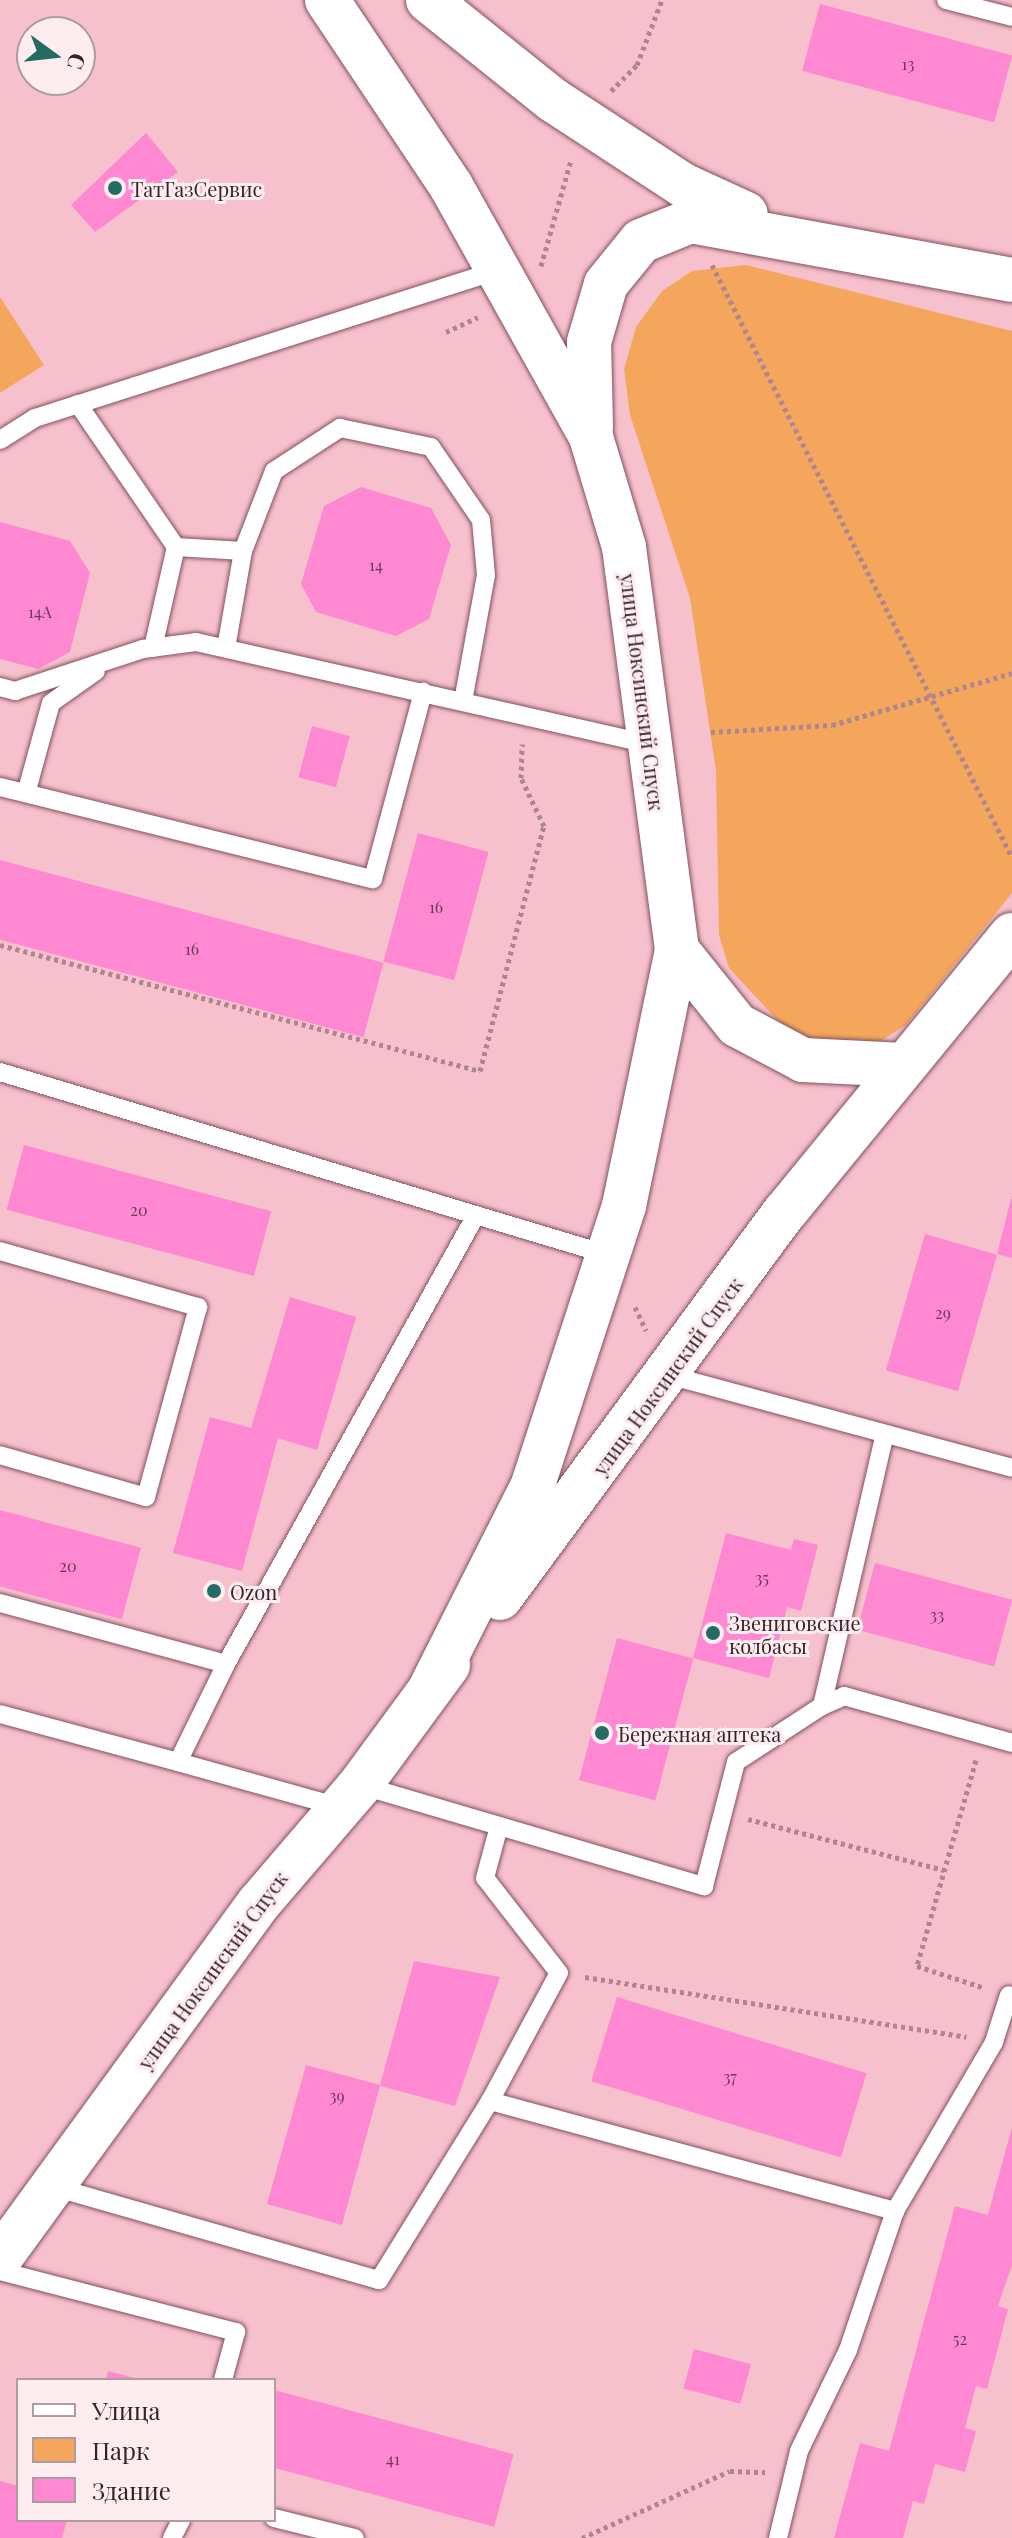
<!DOCTYPE html>
<html>
<head>
<meta charset="utf-8">
<style>
	body { margin:0 }
	#map { position:relative; width:1012px; height:2538px; overflow:hidden; background:#f7c0cd; font-family:"Playfair Display",serif }
	div>[style] { position:absolute }
	[style*='--x'] { left:calc(var(--x)*1px); top:calc(var(--y)*1px); width:calc(var(--w)*1px); rotate:calc(var(--a)*1deg) }
	.green>* { inset:0; background:#f4a75c }
	.building>* { inset:0; background:#fe88d2; transform-origin:0 0 }
	.path>* { height:5px; margin-top:-2.5px; transform-origin:0; background:repeating-linear-gradient(90deg,#af858f 0 4px,transparent 0 8px) }
	.roads { filter:drop-shadow(0 0 2px #81525e) drop-shadow(0 0 2px #81525e) }
	.service>* { height:18px; margin:-9px; padding:0 9px; transform-origin:9px; border-radius:9px; background:#fff }
	.tertiary>* { height:44px; margin:-22px; padding:0 22px; transform-origin:22px; border-radius:22px; background:#fff }
	.dots>* { width:22px; height:22px; translate:-50% -50%; box-sizing:border-box; border:4px solid #feedf0; border-radius:50% }
	span { translate:-50% -50%; white-space:nowrap; text-align:center; line-height:1.15; -webkit-text-stroke:6px #feedf0; paint-order:stroke }
	.number-label { font-size:16px; color:#683c52 }
	.number-label span { -webkit-text-stroke-width:0 }
	.poi-label { font-size:20px; color:#362227 }
	.left { translate:0 -50%; text-align:left }
	.street-label { font-size:20px; color:#362227 }
	.legend { position:absolute; left:16px; top:2378px; width:260px; height:144px; box-sizing:border-box; background:#feedf0; border:2px solid #ae9ca0; margin:0; padding:10px 14px; list-style:none; font-size:24px; color:#362227 }
	.legend li { display:flex; align-items:center; gap:16px; height:40px }
	.legend b { width:40px; border:2px solid #ae9ca0 }
	.north { position:absolute; left:16px; top:16px; width:80px; height:80px; box-sizing:border-box; background:#feedf0; border:2px solid #ae9ca0; border-radius:50%; rotate:105deg; font-size:22px; font-weight:700; line-height:32px; text-align:center; color:#362227 }
	.north::after { content:''; display:block; margin:auto; width:28px; height:36px; background:#246c63; clip-path:polygon(50% 0,100% 100%,50% 72%,0 100%) }
</style>
</head>
<body>
<div id="map">
	<div class="green">
		<div style="clip-path:polygon(746px 265px,1012px 331px,1012px 893px,906px 1025px,877px 1043px,794px 1038px,729px 968px,719px 935px,716px 771px,690px 598px,630px 415px,624px 369px,636px 327px,662px 291px,692px 271px)"></div>
		<div style="clip-path:polygon(0 297px,44px 365px,0 393px)"></div>
	</div>
	<div class="building">
		<div style="left:820px;top:4px;width:199px;height:69px;rotate:15deg"></div>
		<div style="clip-path:polygon(146px 133px,178px 172px,95px 232px,71px 205px)"></div>
		<div style="clip-path:polygon(361px 487px,431px 508px,451px 545px,429px 619px,396px 636px,316px 612px,301px 584px,324px 506px)"></div>
		<div style="clip-path:polygon(0 522px,70px 541px,90px 573px,70px 652px,38px 669px,0 659px)"></div>
		<div style="left:312px;top:726px;width:39px;height:53px;rotate:15deg"></div>
		<div style="left:418px;top:833px;width:73px;height:133px;rotate:15deg"></div>
		<div style="left:0;top:860px;width:397px;height:77px;rotate:15deg"></div>
		<div style="left:24px;top:1145px;width:256px;height:67px;rotate:15deg"></div>
		<div style="clip-path:polygon(1011px 1199px,1012px 1199px,1012px 1258px,997px 1254px)"></div>
		<div style="left:925px;top:1234px;width:75px;height:142px;rotate:16deg"></div>
		<div style="clip-path:polygon(290px 1297px,356px 1317px,317px 1450px,278px 1438px,242px 1571px,173px 1553px,210px 1417px,251px 1428px)"></div>
		<div style="left:0;top:1510px;width:146px;height:74px;rotate:15deg"></div>
		<div style="clip-path:polygon(726px 1533px,791px 1550px,794px 1539px,818px 1545px,801px 1611px,787px 1607px,769px 1678px,693px 1658px)"></div>
		<div style="left:875px;top:1563px;width:142px;height:69px;rotate:15deg"></div>
		<div style="left:617px;top:1638px;width:79px;height:147px;rotate:15deg"></div>
		<div style="clip-path:polygon(414px 1961px,500px 1977px,455px 2106px,380px 2086px,342px 2225px,267px 2204px,306px 2065px,380px 2085px)"></div>
		<div style="left:617px;top:1997px;width:261px;height:88px;rotate:17deg"></div>
		<div style="clip-path:polygon(1012px 2127px,1012px 2265px,998px 2306px,1008px 2309px,987px 2389px,976px 2386px,965px 2428px,976px 2431px,965px 2472px,935px 2464px,924px 2504px,913px 2501px,903px 2538px,834px 2538px,860px 2443px,889px 2451px,955px 2206px,988px 2215px)"></div>
		<div style="left:694px;top:2349px;width:59px;height:41px;rotate:15deg"></div>
		<div style="clip-path:polygon(108px 2371px,138px 2379px,138px 2380px,106px 2380px)"></div>
		<div style="left:274px;top:2390px;width:248px;height:75px;rotate:15deg"></div>
		<div style="clip-path:polygon(0 2481px,18px 2486px,18px 2520px,67px 2520px,62px 2538px,0 2538px)"></div>
	</div>
	<div class="path">
		<div style="--x:611;--y:91;--w:37;--a:-45"></div>
		<div style="--x:637;--y:65;--w:70;--a:-69"></div>
		<div style="--x:712;--y:265;--w:664;--a:63.13"></div>
		<div style="--x:541;--y:266;--w:110;--a:-74.2"></div>
		<div style="--x:446;--y:332;--w:35;--a:-25"></div>
		<div style="--x:711;--y:732;--w:121;--a:-3.3"></div>
		<div style="--x:832;--y:725;--w:187;--a:-16.1"></div>
		<div style="--x:0;--y:945;--w:496;--a:14.7"></div>
		<div style="--x:480;--y:1071;--w:253;--a:-75.4"></div>
		<div style="--x:544;--y:826;--w:53;--a:-115.6"></div>
		<div style="--x:521;--y:778;--w:34;--a:-88"></div>
		<div style="--x:635;--y:1307;--w:26;--a:65"></div>
		<div style="--x:976;--y:1760;--w:214;--a:106"></div>
		<div style="--x:917;--y:1966;--w:71;--a:17.9"></div>
		<div style="--x:748;--y:1819;--w:203;--a:14.6"></div>
		<div style="--x:585;--y:1977;--w:386;--a:8.9"></div>
		<div style="--x:582;--y:2538;--w:162;--a:-24.4"></div>
		<div style="--x:730;--y:2471;--w:35;--a:2"></div>
	</div>
	<div class="roads">
		<div class="service">
			<div style="--x:946;--y:0;--w:68;--a:14.4"></div>
			<div style="--x:78;--y:404;--w:173;--a:55.6"></div>
			<div style="--x:176;--y:547;--w:67;--a:3.4"></div>
			<div style="--x:243;--y:551;--w:98;--a:99.9"></div>
			<div style="--x:0;--y:440;--w:41;--a:-32.2"></div>
			<div style="--x:35;--y:418;--w:484;--a:-17.7"></div>
			<div style="--x:243;--y:551;--w:86;--a:-68.8"></div>
			<div style="--x:274;--y:471;--w:79;--a:-33.1"></div>
			<div style="--x:340;--y:428;--w:93;--a:11.8"></div>
			<div style="--x:431;--y:447;--w:88;--a:55.6"></div>
			<div style="--x:481;--y:520;--w:55;--a:84.8"></div>
			<div style="--x:486;--y:575;--w:128;--a:100.3"></div>
			<div style="--x:153;--y:648;--w:104;--a:-77.2"></div>
			<div style="--x:0;--y:687;--w:16;--a:15"></div>
			<div style="--x:15;--y:691;--w:135;--a:-18.2"></div>
			<div style="--x:143;--y:649;--w:53;--a:-7.5"></div>
			<div style="--x:196;--y:642;--w:464;--a:12.7"></div>
			<div style="--x:0;--y:787;--w:384;--a:13.9"></div>
			<div style="--x:373;--y:879;--w:194;--a:-75"></div>
			<div style="--x:27;--y:790;--w:90;--a:-74.6"></div>
			<div style="--x:51;--y:703;--w:55;--a:-35.4"></div>
			<div style="--x:0;--y:1072;--w:636;--a:16.73"></div>
			<div style="--x:0;--y:1251;--w:206;--a:15.8"></div>
			<div style="--x:198;--y:1307;--w:197;--a:105.3"></div>
			<div style="--x:146;--y:1497;--w:152;--a:-164"></div>
			<div style="--x:668;--y:1375;--w:356;--a:15.1"></div>
			<div style="--x:0;--y:1603;--w:234;--a:15.1"></div>
			<div style="--x:226;--y:1664;--w:514;--a:-60.89"></div>
			<div style="--x:226;--y:1664;--w:109;--a:116.1"></div>
			<div style="--x:178;--y:1762;--w:167;--a:15.6"></div>
			<div style="--x:822;--y:1706;--w:279;--a:-77"></div>
			<div style="--x:0;--y:1714;--w:184;--a:15.1"></div>
			<div style="--x:360;--y:1785;--w:359;--a:16.4"></div>
			<div style="--x:704;--y:1886;--w:128;--a:-75.5"></div>
			<div style="--x:736;--y:1762;--w:103;--a:-33.1"></div>
			<div style="--x:822;--y:1706;--w:24;--a:-24"></div>
			<div style="--x:844;--y:1696;--w:174;--a:15.6"></div>
			<div style="--x:490;--y:2101;--w:145;--a:-61.7"></div>
			<div style="--x:559;--y:1973;--w:120;--a:-127.9"></div>
			<div style="--x:485;--y:1878;--w:54;--a:-74.9"></div>
			<div style="--x:54;--y:2187;--w:338;--a:16"></div>
			<div style="--x:379;--y:2280;--w:211;--a:-58.2"></div>
			<div style="--x:490;--y:2101;--w:420;--a:15.2"></div>
			<div style="--x:0;--y:2271;--w:244;--a:14.5"></div>
			<div style="--x:236;--y:2332;--w:50;--a:105.2"></div>
			<div style="--x:274;--y:2518;--w:83;--a:13.9"></div>
			<div style="--x:172;--y:2538;--w:20;--a:-63"></div>
			<div style="--x:778;--y:2538;--w:89;--a:-76.4"></div>
			<div style="--x:799;--y:2451;--w:112;--a:-64.1"></div>
			<div style="--x:848;--y:2350;--w:147;--a:-71.3"></div>
			<div style="--x:895;--y:2211;--w:196;--a:-59.6"></div>
			<div style="--x:994;--y:2042;--w:49;--a:-72.3"></div>
		</div>
		<div class="tertiary">
			<div style="--x:327;--y:0;--w:224;--a:56.3"></div>
			<div style="--x:451;--y:186;--w:287;--a:60.8"></div>
			<div style="--x:591;--y:437;--w:115;--a:73.3"></div>
			<div style="--x:624;--y:547;--w:406;--a:82.5"></div>
			<div style="--x:677;--y:950;--w:261;--a:101.7"></div>
			<div style="--x:624;--y:1206;--w:293;--a:108.1"></div>
			<div style="--x:533;--y:1485;--w:226;--a:116.8"></div>
			<div style="--x:428;--y:0;--w:160;--a:38.7"></div>
			<div style="--x:553;--y:100;--w:155;--a:33.2"></div>
			<div style="--x:683;--y:185;--w:69;--a:24.7"></div>
			<div style="--x:591;--y:427;--w:85;--a:-91.3"></div>
			<div style="--x:589;--y:342;--w:60;--a:-73.7"></div>
			<div style="--x:606;--y:284;--w:55;--a:-50.9"></div>
			<div style="--x:641;--y:241;--w:54;--a:-21.8"></div>
			<div style="--x:691;--y:221;--w:326;--a:10.4"></div>
			<div style="--x:677;--y:950;--w:96;--a:51.3"></div>
			<div style="--x:737;--y:1025;--w:75;--a:27.9"></div>
			<div style="--x:803;--y:1060;--w:101;--a:2.8"></div>
			<div style="--x:500;--y:1598;--w:480;--a:-53.6"></div>
			<div style="--x:785;--y:1212;--w:358;--a:-50.7"></div>
			<div style="--x:0;--y:2258;--w:439;--a:-53.9"></div>
			<div style="--x:259;--y:1903;--w:155;--a:-49.4"></div>
			<div style="--x:360;--y:1785;--w:149;--a:-53.7"></div>
		</div>
	</div>
	<div class="dots">
		<div style="left:115px;top:188px;background:#246c63"></div>
		<div style="left:214px;top:1591px;background:#246c63"></div>
		<div style="left:713px;top:1633px;background:#246c63"></div>
		<div style="left:602px;top:1733px;background:#246c63"></div>
	</div>
	<div class="number-label">
		<span style="left:908px;top:64px">13</span>
		<span style="left:376px;top:565px">14</span>
		<span style="left:40px;top:612px">14А</span>
		<span style="left:436px;top:907px">16</span>
		<span style="left:192px;top:949px">16</span>
		<span style="left:139px;top:1210px">20</span>
		<span style="left:943px;top:1313px">29</span>
		<span style="left:68px;top:1566px">20</span>
		<span style="left:762px;top:1578px">35</span>
		<span style="left:937px;top:1615px">33</span>
		<span style="left:730px;top:2077px">37</span>
		<span style="left:337px;top:2096px">39</span>
		<span style="left:960px;top:2339px">52</span>
		<span style="left:393px;top:2459px">41</span>
	</div>
	<div class="poi-label">
		<span class="left" style="left:131px;top:188px">ТатГазСервис</span>
		<span class="left" style="left:230px;top:1591px">Ozon</span>
		<span class="left" style="left:729px;top:1634px">Звениговские<br>колбасы</span>
		<span class="left" style="left:618px;top:1733px">Бережная аптека</span>
	</div>
	<div class="street-label">
		<span style="left:643px;top:692px;rotate:83deg">улица Ноксинский Спуск</span>
		<span style="left:667px;top:1376px;rotate:-54deg">улица Ноксинский Спуск</span>
		<span style="left:212px;top:1970px;rotate:-54deg">улица Ноксинский Спуск</span>
	</div>
	<ul class="legend">
	<li><b style="height:10px;background:#fff"></b>Улица</li>
	<li><b style="height:22px;background:#f4a75c"></b>Парк</li>
	<li><b style="height:22px;background:#fe88d2"></b>Здание</li>
	</ul>
	<div class="north">С</div>
</div>
</body>
</html>
